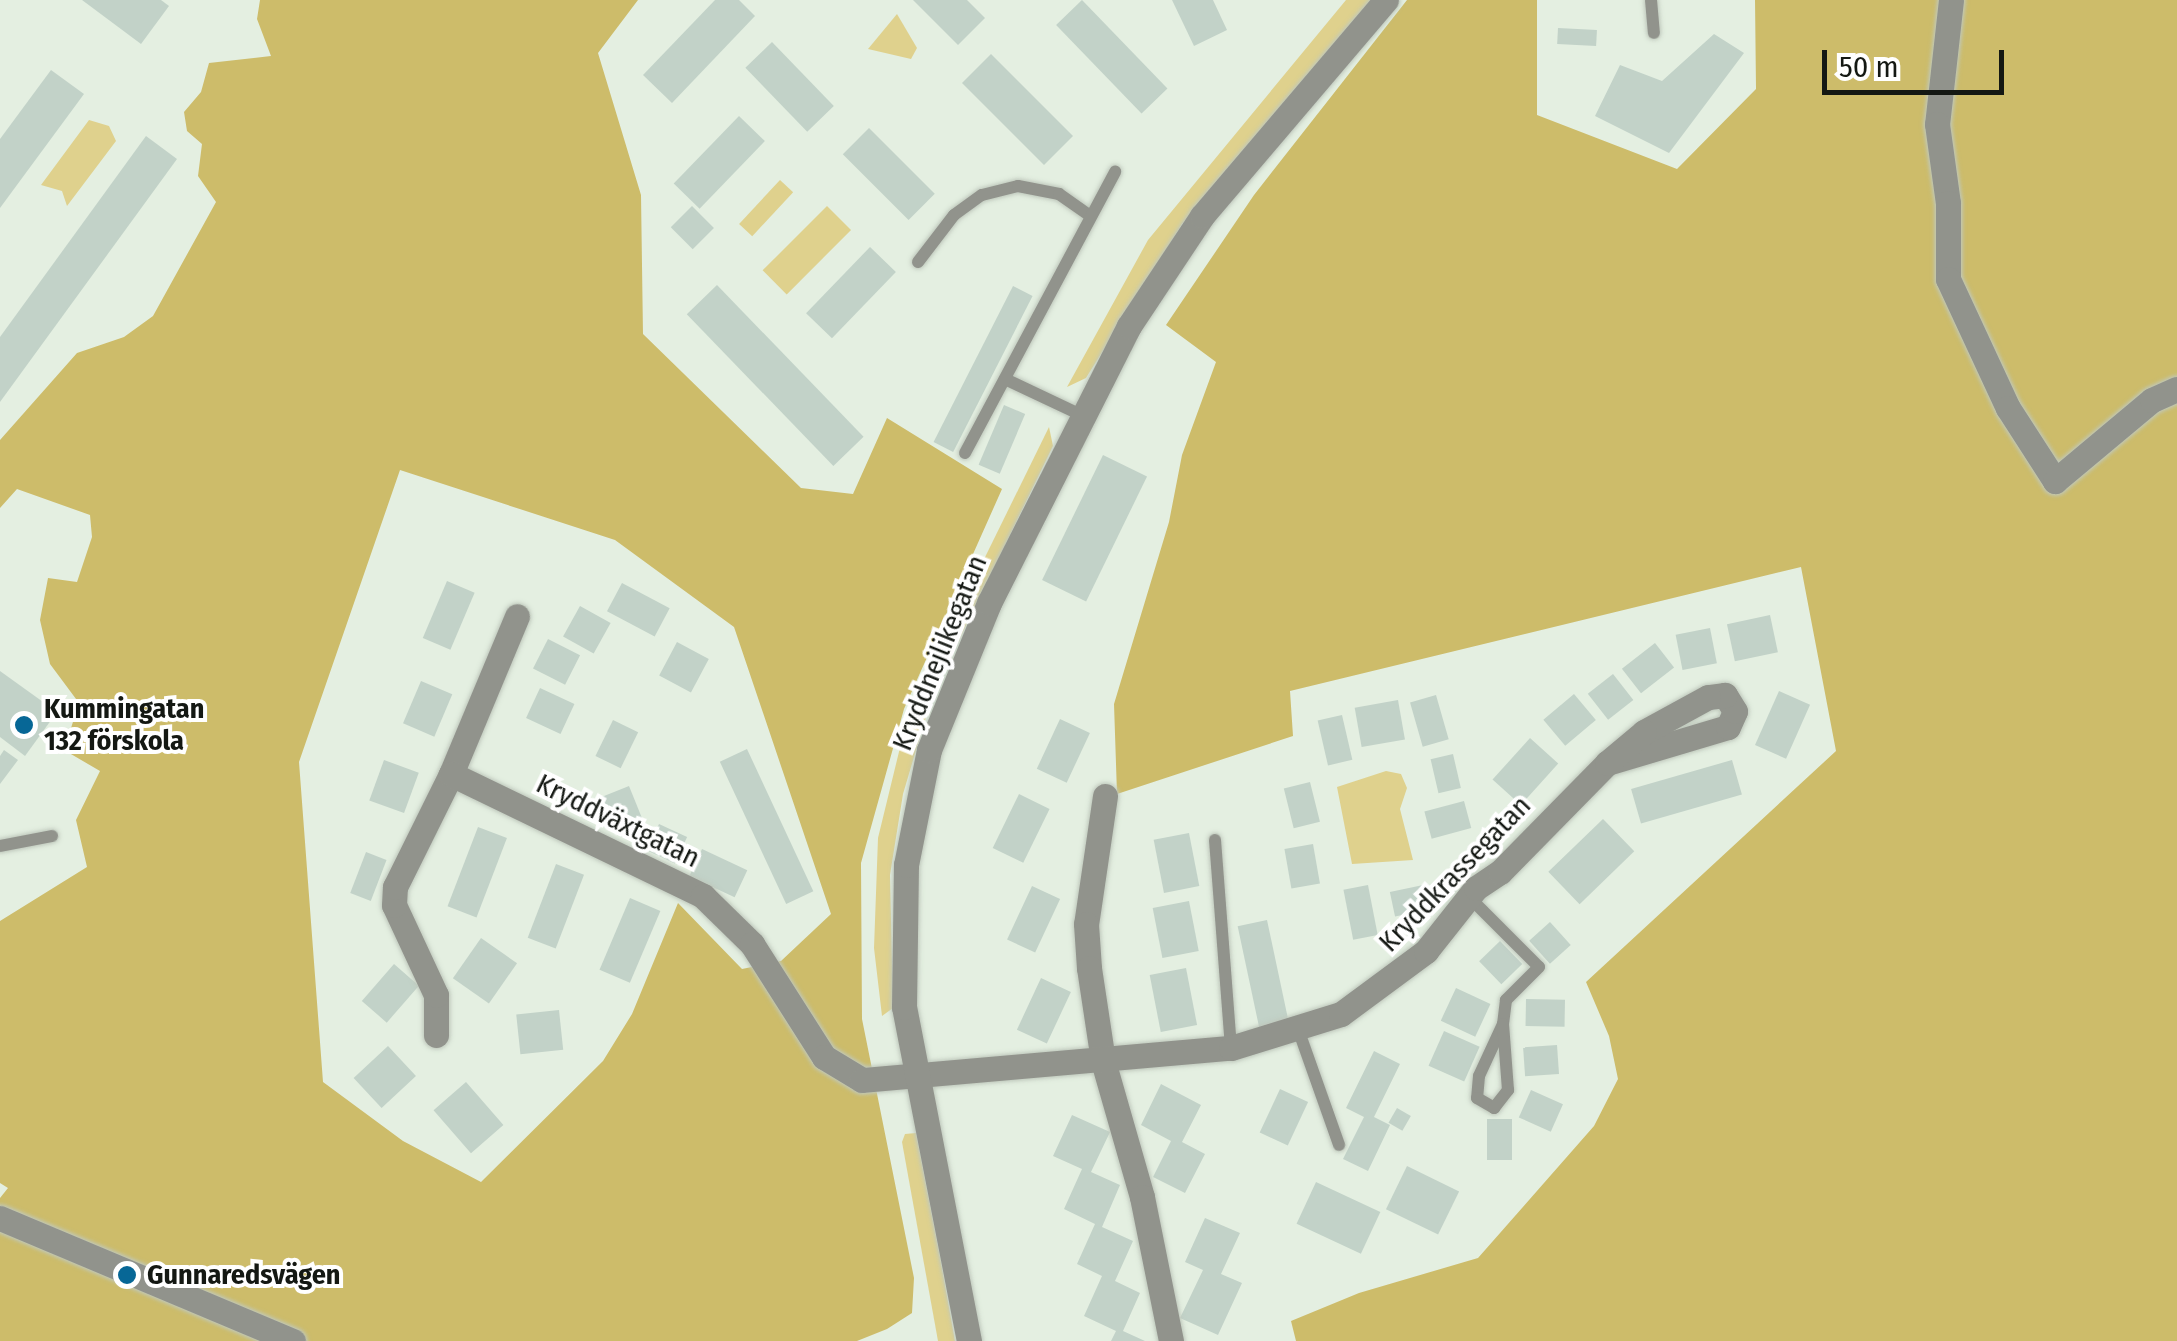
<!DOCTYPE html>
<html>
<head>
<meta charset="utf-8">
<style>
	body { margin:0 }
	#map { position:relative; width:2177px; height:1341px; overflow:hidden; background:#e4efe1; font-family:"Fira Sans Condensed",sans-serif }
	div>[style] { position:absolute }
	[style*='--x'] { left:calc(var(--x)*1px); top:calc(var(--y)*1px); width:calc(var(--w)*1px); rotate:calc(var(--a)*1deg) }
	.green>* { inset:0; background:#dfd18d; transform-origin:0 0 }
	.forest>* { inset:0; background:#cdbc6a }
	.building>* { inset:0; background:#c2d2c8; transform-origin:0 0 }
	.roads { filter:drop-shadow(0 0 2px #bfc8bc) drop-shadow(0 0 2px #bfc8bc) }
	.service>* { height:12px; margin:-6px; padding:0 6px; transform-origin:6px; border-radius:6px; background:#91938c }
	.minor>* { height:25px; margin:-12.5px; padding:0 12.5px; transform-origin:12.5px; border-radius:12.5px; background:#91938c }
	.dots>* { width:28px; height:28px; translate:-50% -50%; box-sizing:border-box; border:5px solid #fff; border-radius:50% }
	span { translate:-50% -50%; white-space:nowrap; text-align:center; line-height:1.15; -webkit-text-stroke:8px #fff; paint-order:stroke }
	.street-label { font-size:28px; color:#141813 }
	.poi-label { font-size:28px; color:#141813; font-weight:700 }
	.left { translate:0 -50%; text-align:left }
	.scale { position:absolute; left:1822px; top:50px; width:182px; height:45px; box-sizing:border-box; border:5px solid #141813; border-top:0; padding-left:12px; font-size:30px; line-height:35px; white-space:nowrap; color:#141813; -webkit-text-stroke:8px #fff; paint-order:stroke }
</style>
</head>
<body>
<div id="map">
	<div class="green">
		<div style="clip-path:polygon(1346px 0,1373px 0,1182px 224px,1086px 378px,1067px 387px,1148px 240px)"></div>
		<div style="clip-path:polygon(897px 14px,917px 48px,911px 59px,868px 49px)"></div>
		<div style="clip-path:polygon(89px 120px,109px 126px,116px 141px,67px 206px,62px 191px,41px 185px)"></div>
		<div style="left:780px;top:180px;width:18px;height:60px;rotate:43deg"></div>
		<div style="left:827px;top:206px;width:34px;height:91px;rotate:45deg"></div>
		<div style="clip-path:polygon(1049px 427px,1053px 446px,941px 677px,934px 680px,933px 663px)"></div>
		<div style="clip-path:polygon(925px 686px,934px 690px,903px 794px,890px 875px,893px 1008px,882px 1016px,874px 948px,878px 838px,906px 723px)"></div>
		<div style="clip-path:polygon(1386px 771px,1401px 774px,1407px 788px,1400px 809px,1413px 860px,1352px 864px,1337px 787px)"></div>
		<div style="clip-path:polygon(916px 1133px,940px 1257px,955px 1341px,938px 1341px,902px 1142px,905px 1134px)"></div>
	</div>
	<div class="forest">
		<div style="clip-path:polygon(evenodd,260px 0,638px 0,598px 53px,641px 195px,643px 334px,801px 488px,853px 494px,887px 418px,1002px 489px,904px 709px,861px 863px,862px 1019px,914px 1278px,912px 1313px,887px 1329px,857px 1341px,0 1341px,0 1198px,8px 1188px,0 1183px,0 921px,87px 867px,76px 820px,100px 771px,64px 750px,79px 703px,50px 664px,40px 620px,48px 578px,77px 582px,92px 537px,90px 515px,17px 489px,0 508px,0 440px,77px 353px,124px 337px,153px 316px,216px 202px,198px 176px,202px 144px,187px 131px,184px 112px,201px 92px,209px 63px,271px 56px,257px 19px,260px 0,400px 470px,615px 540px,734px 627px,831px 914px,781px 961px,742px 969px,678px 903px,632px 1014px,603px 1061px,481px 1182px,403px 1141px,323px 1082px,299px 762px,400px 470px)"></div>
		<div style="clip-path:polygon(1407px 0,1537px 0,1537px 115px,1677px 169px,1756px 89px,1755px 0,2177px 0,2177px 1341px,1296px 1341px,1291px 1321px,1359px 1293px,1478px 1258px,1594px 1126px,1618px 1079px,1609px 1036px,1586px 982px,1836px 751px,1801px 567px,1290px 691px,1293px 736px,1117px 794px,1114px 704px,1169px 522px,1182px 455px,1216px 362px,1166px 325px,1254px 195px)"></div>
	</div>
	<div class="building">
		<div style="clip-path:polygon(82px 0,161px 0,169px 6px,141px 44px)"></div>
		<div style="clip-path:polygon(715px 0,739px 0,755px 16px,672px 103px,643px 75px)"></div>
		<div style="clip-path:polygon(913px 0,967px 0,985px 18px,958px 45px)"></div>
		<div style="left:1082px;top:0;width:123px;height:36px;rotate:46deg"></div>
		<div style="clip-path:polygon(1172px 0,1213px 0,1227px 30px,1194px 46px)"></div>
		<div style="left:1558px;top:28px;width:39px;height:16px;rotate:3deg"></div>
		<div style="clip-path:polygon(1714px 34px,1744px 53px,1669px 153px,1595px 116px,1620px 65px,1662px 81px)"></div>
		<div style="left:772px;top:42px;width:89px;height:37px;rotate:46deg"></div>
		<div style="left:991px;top:54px;width:116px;height:41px;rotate:45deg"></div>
		<div style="clip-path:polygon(51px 70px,84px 94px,0 208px,0 139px)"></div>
		<div style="left:739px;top:116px;width:36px;height:94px;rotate:44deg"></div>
		<div style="left:869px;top:128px;width:93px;height:37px;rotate:45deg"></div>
		<div style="clip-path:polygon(146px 136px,177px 159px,0 402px,0 337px)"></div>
		<div style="left:692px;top:206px;width:31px;height:30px;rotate:45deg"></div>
		<div style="left:870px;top:247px;width:36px;height:92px;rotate:44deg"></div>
		<div style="left:717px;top:285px;width:211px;height:42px;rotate:46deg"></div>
		<div style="left:1013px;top:286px;width:22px;height:175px;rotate:27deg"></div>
		<div style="left:1004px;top:405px;width:23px;height:65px;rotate:23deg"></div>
		<div style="left:1103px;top:455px;width:49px;height:139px;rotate:26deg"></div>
		<div style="left:447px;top:581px;width:30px;height:62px;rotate:23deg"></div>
		<div style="left:622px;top:583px;width:54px;height:32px;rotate:28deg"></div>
		<div style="left:580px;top:606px;width:35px;height:35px;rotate:29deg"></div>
		<div style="left:1770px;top:615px;width:38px;height:44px;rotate:78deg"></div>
		<div style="left:1710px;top:628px;width:36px;height:35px;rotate:79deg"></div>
		<div style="left:548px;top:639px;width:36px;height:33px;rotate:27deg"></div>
		<div style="left:677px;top:642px;width:36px;height:38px;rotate:28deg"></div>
		<div style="left:1655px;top:643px;width:31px;height:42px;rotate:52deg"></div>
		<div style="clip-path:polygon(0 671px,57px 712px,25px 756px,0 737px)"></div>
		<div style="left:1613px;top:674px;width:33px;height:32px;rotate:52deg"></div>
		<div style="left:421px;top:681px;width:34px;height:46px;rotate:23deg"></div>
		<div style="left:540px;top:688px;width:38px;height:33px;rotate:25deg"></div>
		<div style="left:1779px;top:691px;width:34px;height:59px;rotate:24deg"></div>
		<div style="left:1574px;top:694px;width:34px;height:40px;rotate:50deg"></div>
		<div style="left:1436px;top:695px;width:46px;height:27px;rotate:74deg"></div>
		<div style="left:1398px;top:700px;width:40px;height:44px;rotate:80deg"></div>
		<div style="left:1342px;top:715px;width:46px;height:25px;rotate:77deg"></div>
		<div style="left:1060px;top:719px;width:33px;height:55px;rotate:25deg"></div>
		<div style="left:613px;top:720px;width:28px;height:40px;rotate:26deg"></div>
		<div style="left:1530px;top:738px;width:38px;height:56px;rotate:42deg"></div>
		<div style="left:747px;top:749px;width:157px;height:30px;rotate:65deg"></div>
		<div style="clip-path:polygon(4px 750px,18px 760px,0 784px,0 756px)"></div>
		<div style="left:1453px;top:754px;width:35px;height:23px;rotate:77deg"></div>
		<div style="left:384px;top:760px;width:37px;height:43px;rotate:20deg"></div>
		<div style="left:1732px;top:760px;width:36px;height:105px;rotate:74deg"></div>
		<div style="left:1310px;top:782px;width:41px;height:27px;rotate:76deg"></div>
		<div style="left:629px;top:786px;width:37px;height:29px;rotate:68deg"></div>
		<div style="left:1019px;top:794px;width:34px;height:60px;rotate:26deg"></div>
		<div style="left:1464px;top:801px;width:28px;height:41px;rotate:75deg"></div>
		<div style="left:1603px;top:819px;width:45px;height:76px;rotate:46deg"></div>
		<div style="left:659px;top:824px;width:31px;height:29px;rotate:25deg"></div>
		<div style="left:478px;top:827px;width:31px;height:85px;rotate:21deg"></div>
		<div style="left:1189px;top:833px;width:54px;height:36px;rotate:79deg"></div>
		<div style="left:1313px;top:844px;width:40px;height:29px;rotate:80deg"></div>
		<div style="left:702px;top:849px;width:50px;height:30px;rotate:25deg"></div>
		<div style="left:366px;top:852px;width:22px;height:44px;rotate:21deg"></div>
		<div style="left:556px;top:864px;width:30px;height:79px;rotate:21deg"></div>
		<div style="left:1428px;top:884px;width:25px;height:39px;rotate:78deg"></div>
		<div style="left:1368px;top:885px;width:51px;height:25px;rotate:79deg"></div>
		<div style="left:1032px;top:886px;width:31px;height:59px;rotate:25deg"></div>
		<div style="left:630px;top:898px;width:33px;height:78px;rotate:23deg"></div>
		<div style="left:1189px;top:901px;width:51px;height:37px;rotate:79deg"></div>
		<div style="left:1267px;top:920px;width:106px;height:30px;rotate:78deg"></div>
		<div style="left:1550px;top:922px;width:31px;height:28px;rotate:48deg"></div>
		<div style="left:481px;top:938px;width:44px;height:49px;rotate:35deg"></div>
		<div style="left:1500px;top:941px;width:32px;height:29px;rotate:46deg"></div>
		<div style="left:394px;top:964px;width:33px;height:49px;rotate:41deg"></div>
		<div style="left:1186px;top:968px;width:58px;height:37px;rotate:79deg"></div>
		<div style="left:1041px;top:978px;width:33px;height:57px;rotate:25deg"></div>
		<div style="left:1456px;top:988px;width:38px;height:36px;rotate:25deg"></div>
		<div style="left:1526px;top:999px;width:39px;height:27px;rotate:1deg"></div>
		<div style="left:559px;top:1010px;width:40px;height:43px;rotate:84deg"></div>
		<div style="left:1444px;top:1031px;width:39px;height:38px;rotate:24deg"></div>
		<div style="left:1557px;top:1045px;width:29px;height:34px;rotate:86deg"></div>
		<div style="left:388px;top:1046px;width:41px;height:47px;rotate:47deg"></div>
		<div style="clip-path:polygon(1374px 1051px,1400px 1064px,1374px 1117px,1390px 1125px,1368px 1171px,1343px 1159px,1364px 1117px,1346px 1108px)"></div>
		<div style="left:466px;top:1082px;width:57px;height:43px;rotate:49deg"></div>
		<div style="clip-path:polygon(1161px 1084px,1201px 1105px,1182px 1142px,1205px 1154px,1185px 1193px,1153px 1177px,1171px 1141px,1141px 1125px)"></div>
		<div style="left:1280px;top:1089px;width:31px;height:48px;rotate:25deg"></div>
		<div style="left:1531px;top:1090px;width:35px;height:30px;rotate:24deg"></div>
		<div style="left:1397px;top:1108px;width:16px;height:17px;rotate:30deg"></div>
		<div style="clip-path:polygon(1072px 1115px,1110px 1132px,1091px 1172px,1120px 1185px,1102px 1227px,1133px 1241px,1115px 1281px,1140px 1293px,1123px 1331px,1145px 1341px,1111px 1341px,1116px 1331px,1084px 1316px,1102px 1276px,1077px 1264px,1095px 1224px,1064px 1209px,1082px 1169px,1053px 1156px)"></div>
		<div style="left:1487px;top:1119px;width:25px;height:41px"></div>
		<div style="left:1407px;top:1166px;width:58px;height:48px;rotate:26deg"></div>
		<div style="left:1316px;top:1182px;width:71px;height:46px;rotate:25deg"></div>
		<div style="clip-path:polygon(1205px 1218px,1240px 1233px,1221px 1274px,1242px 1283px,1218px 1335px,1180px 1318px,1203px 1270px,1185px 1262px)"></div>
	</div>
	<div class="roads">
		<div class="service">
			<div style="--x:1651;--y:0;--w:33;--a:85"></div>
			<div style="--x:918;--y:262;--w:59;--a:-52.5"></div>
			<div style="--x:954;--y:215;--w:34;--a:-36"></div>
			<div style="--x:982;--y:195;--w:37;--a:-14"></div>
			<div style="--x:1018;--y:186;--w:42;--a:11"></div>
			<div style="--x:1059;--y:194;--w:35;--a:35"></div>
			<div style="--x:1005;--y:379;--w:84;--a:25.3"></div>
			<div style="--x:965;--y:453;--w:319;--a:-61.9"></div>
			<div style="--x:1215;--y:840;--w:209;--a:85.6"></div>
			<div style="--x:0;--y:846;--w:53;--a:-10.9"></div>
			<div style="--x:1471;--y:899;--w:96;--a:45"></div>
			<div style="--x:1539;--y:967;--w:47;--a:135"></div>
			<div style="--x:1506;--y:1000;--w:24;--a:97"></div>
			<div style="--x:1503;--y:1024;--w:57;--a:114.8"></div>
			<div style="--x:1479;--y:1076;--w:22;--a:95"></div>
			<div style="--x:1477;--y:1098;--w:20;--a:30"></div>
			<div style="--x:1494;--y:1108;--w:23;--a:-52"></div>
			<div style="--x:1508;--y:1090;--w:66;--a:-94.3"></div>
			<div style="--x:1298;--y:1029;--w:123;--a:70.5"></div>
		</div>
		<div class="minor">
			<div style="--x:1951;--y:0;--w:125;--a:96.4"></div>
			<div style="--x:1937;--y:124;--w:80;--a:82.1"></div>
			<div style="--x:1948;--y:203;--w:76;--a:90"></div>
			<div style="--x:1948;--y:279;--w:142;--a:65.1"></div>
			<div style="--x:2008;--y:408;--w:87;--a:57.2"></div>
			<div style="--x:2055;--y:481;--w:126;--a:-39.9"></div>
			<div style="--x:2152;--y:400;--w:27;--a:-24"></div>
			<div style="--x:451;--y:774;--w:171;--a:-67.3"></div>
			<div style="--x:1105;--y:796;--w:129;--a:98.4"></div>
			<div style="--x:1086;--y:924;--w:44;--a:86.1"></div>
			<div style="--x:1089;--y:968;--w:94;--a:81.4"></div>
			<div style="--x:1103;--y:1061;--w:141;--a:74"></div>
			<div style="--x:1142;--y:1197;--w:147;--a:78.6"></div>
			<div style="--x:436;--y:1035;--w:40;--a:-90"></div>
			<div style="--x:436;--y:995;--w:99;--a:-115"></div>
			<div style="--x:394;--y:905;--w:18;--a:-87"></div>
			<div style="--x:395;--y:887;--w:126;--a:-63.6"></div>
			<div style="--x:451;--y:774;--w:280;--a:25.8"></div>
			<div style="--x:703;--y:896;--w:69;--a:44.4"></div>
			<div style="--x:752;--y:944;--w:134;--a:57.5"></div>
			<div style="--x:824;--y:1057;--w:44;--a:31.2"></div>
			<div style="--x:862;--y:1080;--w:370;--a:-5"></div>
			<div style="--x:1231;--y:1048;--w:115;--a:-17.2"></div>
			<div style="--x:1341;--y:1014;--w:106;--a:-36.5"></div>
			<div style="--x:1426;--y:951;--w:80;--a:-51.6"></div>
			<div style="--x:1476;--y:888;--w:29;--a:-34"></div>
			<div style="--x:1500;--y:872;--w:153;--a:-45.5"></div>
			<div style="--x:1607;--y:763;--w:126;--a:-16.6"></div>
			<div style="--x:1728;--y:727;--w:17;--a:-66"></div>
			<div style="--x:1735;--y:711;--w:19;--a:-122"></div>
			<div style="--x:1725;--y:695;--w:17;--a:173"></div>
			<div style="--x:1708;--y:697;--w:73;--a:151.3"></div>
			<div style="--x:1644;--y:732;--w:48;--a:140"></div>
			<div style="--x:0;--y:1218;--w:318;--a:22.8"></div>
			<div style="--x:969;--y:1341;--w:340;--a:-101"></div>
			<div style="--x:904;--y:1007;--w:142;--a:-89.2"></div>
			<div style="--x:906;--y:865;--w:117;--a:-78.7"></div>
			<div style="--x:929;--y:750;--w:159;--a:-67.8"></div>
			<div style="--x:989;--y:603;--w:310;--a:-63.2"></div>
			<div style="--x:1129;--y:326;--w:132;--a:-56.4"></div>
			<div style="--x:1202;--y:216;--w:284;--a:-49.6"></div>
		</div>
	</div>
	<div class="dots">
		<div style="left:24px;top:725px;background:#076796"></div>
		<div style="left:127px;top:1275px;background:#076796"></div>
	</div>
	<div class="street-label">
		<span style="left:940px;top:653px;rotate:-68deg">Kryddnejlikegatan</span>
		<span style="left:618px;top:821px;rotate:26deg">Kryddväxtgatan</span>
		<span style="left:1455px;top:874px;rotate:-46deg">Kryddkrassegatan</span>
	</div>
	<div class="poi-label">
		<span class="left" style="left:44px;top:725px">Kummingatan<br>132 förskola</span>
		<span class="left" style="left:147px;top:1275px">Gunnaredsvägen</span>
	</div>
	<div class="scale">50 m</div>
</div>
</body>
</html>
